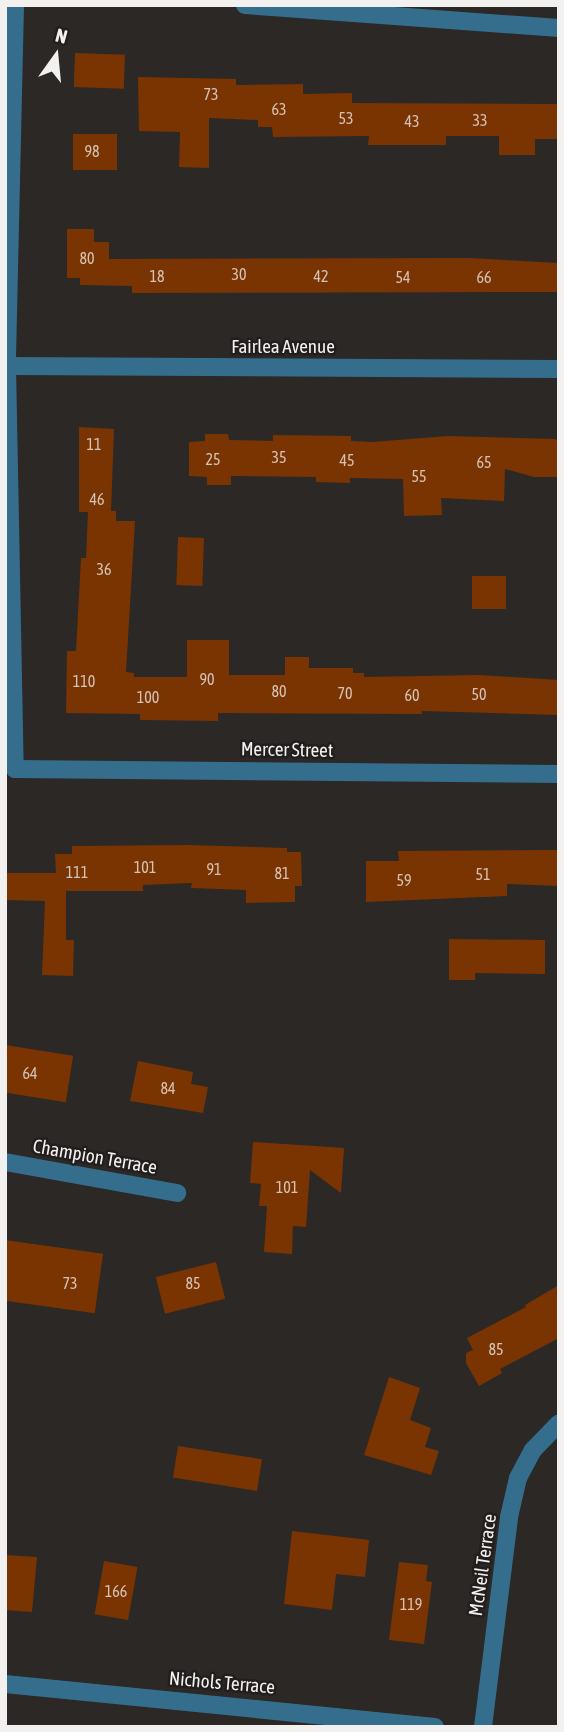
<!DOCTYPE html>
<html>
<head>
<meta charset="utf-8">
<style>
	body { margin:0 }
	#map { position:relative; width:564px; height:1732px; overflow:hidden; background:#2b2826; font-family:"Asap Condensed",sans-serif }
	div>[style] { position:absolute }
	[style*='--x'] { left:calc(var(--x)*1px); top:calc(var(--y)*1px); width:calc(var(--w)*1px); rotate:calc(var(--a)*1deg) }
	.building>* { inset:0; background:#7a3402; transform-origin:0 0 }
	.street>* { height:18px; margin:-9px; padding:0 9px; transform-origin:9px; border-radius:9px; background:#356e8d }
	span { translate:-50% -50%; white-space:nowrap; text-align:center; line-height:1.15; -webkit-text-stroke:5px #211e1d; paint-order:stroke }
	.number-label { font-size:16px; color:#d5c2b4 }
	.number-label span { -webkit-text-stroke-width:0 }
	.street-label { font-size:19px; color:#f3f1f0 }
	.frame { position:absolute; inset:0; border:7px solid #f3f1f0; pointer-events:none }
	.north { position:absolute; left:21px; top:21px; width:70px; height:70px; -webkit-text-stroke:5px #211e1d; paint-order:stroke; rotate:15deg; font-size:19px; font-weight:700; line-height:28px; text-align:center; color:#f3f1f0 }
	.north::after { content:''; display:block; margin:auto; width:24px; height:32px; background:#f3f1f0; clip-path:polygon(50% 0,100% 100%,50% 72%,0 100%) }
</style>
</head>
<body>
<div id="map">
	<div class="building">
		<div style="left:75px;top:53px;width:50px;height:34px;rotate:2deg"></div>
		<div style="clip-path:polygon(138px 77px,236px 79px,236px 85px,303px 84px,303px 94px,352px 93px,352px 103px,559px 104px,559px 139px,535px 139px,535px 155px,499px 155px,499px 136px,446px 136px,446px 145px,368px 145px,369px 136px,273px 137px,272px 127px,258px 127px,258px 120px,209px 118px,209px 168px,179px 167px,180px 132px,139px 131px)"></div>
		<div style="left:73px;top:134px;width:44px;height:36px"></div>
		<div style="clip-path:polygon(67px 229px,94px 229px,94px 242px,109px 242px,109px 259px,470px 258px,559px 263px,559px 292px,132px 293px,132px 286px,80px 285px,80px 278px,67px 278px)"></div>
		<div style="clip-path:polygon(79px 427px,114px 429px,111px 511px,116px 511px,116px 521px,135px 521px,126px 672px,134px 673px,134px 677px,187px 677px,187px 640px,229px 640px,229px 675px,285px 675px,285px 657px,309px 657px,309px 668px,353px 668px,353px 673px,364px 673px,364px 677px,479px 675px,559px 680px,559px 715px,422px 711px,422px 714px,218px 713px,218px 721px,140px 720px,140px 714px,66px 713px,67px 651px,76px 651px,81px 558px,86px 558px,88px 512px,79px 512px)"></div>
		<div style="clip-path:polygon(205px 434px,228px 434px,229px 440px,273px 441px,273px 435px,351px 436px,351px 441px,372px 442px,448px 436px,555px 439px,559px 441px,559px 477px,534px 477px,505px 469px,504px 501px,441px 498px,442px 515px,404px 516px,403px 479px,350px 478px,350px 483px,316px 482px,316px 477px,231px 476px,231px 485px,207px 485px,207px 477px,189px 476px,189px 442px,205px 441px)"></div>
		<div style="left:178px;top:537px;width:26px;height:48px;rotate:2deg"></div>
		<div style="left:472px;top:576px;width:34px;height:33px"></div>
		<div style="clip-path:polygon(188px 845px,287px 848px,287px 852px,301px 852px,302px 886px,295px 886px,295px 902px,246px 903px,246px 890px,191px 888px,192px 883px,143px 885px,143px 891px,66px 891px,66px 940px,74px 940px,73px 976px,42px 975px,45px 901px,5px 900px,5px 873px,56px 873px,55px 854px,72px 854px,72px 846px)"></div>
		<div style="clip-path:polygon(559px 850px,559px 886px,507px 884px,507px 896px,366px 902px,366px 861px,399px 861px,398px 851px)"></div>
		<div style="clip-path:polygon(449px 939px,545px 940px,545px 974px,475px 973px,475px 980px,449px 980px)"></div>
		<div style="left:5px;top:1045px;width:69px;height:47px;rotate:9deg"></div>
		<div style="clip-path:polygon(138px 1061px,193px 1072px,191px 1084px,208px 1087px,203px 1113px,130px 1101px)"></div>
		<div style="clip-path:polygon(253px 1142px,344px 1148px,341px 1193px,310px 1170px,306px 1227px,293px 1226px,292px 1254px,264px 1252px,267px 1206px,259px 1206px,261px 1184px,250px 1183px)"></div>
		<div style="left:5px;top:1240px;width:99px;height:60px;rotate:8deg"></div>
		<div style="left:216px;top:1262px;width:38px;height:62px;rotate:76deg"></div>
		<div style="clip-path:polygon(559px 1285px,559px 1338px,500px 1369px,502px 1373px,479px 1386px,466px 1363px,466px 1353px,473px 1350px,467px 1338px,526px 1307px,525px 1305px)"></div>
		<div style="clip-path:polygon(389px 1377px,420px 1388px,410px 1420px,431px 1428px,425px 1447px,439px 1451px,431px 1475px,364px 1455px)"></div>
		<div style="left:178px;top:1446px;width:85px;height:32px;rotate:9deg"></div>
		<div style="clip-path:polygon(292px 1531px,369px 1540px,365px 1577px,336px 1574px,332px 1610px,284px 1604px)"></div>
		<div style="clip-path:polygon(5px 1555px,37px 1557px,32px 1612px,5px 1610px)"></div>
		<div style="left:104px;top:1561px;width:34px;height:54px;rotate:10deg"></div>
		<div style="clip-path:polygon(399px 1562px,428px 1565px,426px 1581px,432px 1582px,424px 1644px,389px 1640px)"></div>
	</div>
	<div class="street">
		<div style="--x:15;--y:5;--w:361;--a:91.3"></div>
		<div style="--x:7;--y:366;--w:403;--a:88.9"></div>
		<div style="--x:15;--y:769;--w:544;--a:0.53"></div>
		<div style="--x:245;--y:5;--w:315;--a:4.2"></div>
		<div style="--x:7;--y:366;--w:552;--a:0.31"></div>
		<div style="--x:5;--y:1162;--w:175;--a:10.2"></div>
		<div style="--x:5;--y:1684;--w:432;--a:5.7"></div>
		<div style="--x:483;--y:1727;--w:212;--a:-82.9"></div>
		<div style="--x:509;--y:1517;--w:40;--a:-77"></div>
		<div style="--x:518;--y:1478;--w:32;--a:-62"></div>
		<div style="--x:533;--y:1450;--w:37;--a:-46"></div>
	</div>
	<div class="number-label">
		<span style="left:211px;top:94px">73</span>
		<span style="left:279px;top:109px">63</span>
		<span style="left:346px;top:118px">53</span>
		<span style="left:480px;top:120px">33</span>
		<span style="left:412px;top:121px">43</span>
		<span style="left:92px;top:151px">98</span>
		<span style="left:87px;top:258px">80</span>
		<span style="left:239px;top:274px">30</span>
		<span style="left:157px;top:276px">18</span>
		<span style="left:321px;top:276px">42</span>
		<span style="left:403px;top:277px">54</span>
		<span style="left:484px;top:277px">66</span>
		<span style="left:94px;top:444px">11</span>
		<span style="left:279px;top:457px">35</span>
		<span style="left:213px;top:459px">25</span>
		<span style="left:347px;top:460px">45</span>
		<span style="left:484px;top:462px">65</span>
		<span style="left:419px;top:476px">55</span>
		<span style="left:97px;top:499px">46</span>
		<span style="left:104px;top:569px">36</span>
		<span style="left:207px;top:679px">90</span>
		<span style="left:84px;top:681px">110</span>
		<span style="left:279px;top:691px">80</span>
		<span style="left:345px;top:693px">70</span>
		<span style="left:479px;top:694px">50</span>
		<span style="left:412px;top:695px">60</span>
		<span style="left:148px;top:697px">100</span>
		<span style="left:145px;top:867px">101</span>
		<span style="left:214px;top:869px">91</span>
		<span style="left:77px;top:872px">111</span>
		<span style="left:282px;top:873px">81</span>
		<span style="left:483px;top:874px">51</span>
		<span style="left:404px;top:880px">59</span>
		<span style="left:30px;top:1073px">64</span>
		<span style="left:168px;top:1088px">84</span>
		<span style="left:287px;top:1187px">101</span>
		<span style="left:70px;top:1283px">73</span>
		<span style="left:193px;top:1283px">85</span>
		<span style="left:496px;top:1349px">85</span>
		<span style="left:116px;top:1591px">166</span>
		<span style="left:411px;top:1604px">119</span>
	</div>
	<div class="street-label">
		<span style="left:283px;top:347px">Fairlea Avenue</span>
		<span style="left:287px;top:750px;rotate:1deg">Mercer Street</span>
		<span style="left:95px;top:1157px;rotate:10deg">Champion Terrace</span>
		<span style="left:483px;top:1565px;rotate:-82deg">McNeil Terrace</span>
		<span style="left:222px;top:1683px;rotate:5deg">Nichols Terrace</span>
	</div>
	<div class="frame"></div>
	<div class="north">N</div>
</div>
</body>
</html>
